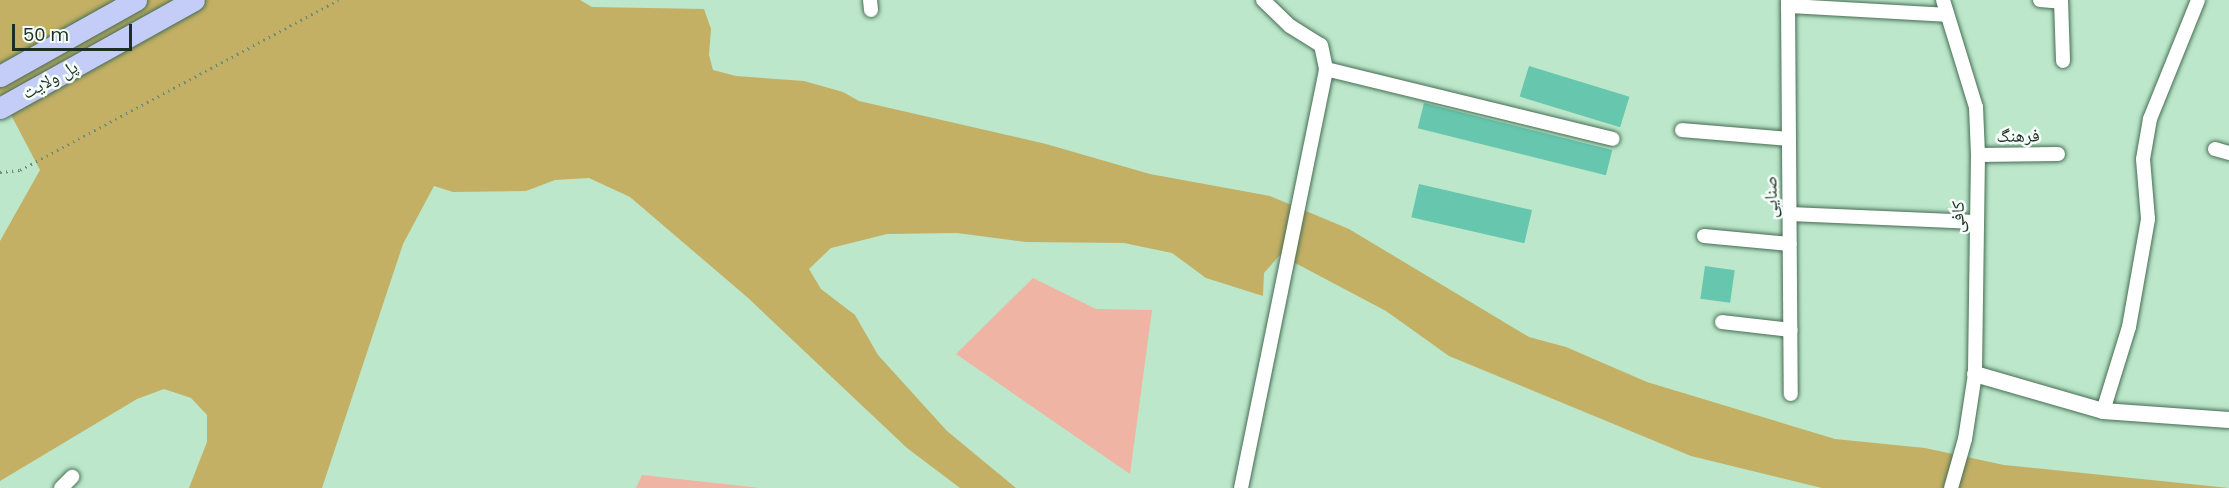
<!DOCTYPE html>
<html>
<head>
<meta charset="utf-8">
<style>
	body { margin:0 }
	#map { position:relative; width:2229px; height:488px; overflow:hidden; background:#bce7ca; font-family:Poppins,"Noto Naskh Arabic",sans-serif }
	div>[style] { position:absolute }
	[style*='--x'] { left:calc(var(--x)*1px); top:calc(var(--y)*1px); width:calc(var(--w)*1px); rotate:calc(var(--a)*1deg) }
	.green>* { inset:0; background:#efb4a4 }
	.water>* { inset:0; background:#c3b065 }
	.building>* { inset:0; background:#66c6ae; transform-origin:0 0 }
	.path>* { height:3px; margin-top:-1.5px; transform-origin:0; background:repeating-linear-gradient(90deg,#6e8c78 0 1.5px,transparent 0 6px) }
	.roads { filter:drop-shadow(0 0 2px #466d54) drop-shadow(0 0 2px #466d54) }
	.minor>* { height:14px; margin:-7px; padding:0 7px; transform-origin:7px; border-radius:7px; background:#fff }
	.tertiary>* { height:16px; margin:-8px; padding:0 8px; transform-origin:8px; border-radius:8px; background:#fff }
	.primary>* { height:21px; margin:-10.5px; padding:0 10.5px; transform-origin:10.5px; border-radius:10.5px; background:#c4ccf8 }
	span { translate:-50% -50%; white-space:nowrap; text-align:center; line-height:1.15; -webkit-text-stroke:5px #f5fef8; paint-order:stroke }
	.street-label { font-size:18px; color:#1d2e23 }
	.scale { position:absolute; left:12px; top:24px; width:120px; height:27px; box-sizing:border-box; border:3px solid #1d2e23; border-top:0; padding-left:8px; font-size:18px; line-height:21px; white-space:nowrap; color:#1d2e23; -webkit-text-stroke:4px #f5fef8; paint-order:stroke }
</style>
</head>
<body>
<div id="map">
	<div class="green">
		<div style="clip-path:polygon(1033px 278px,1096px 309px,1152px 310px,1130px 474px,956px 354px)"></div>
		<div style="clip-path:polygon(642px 475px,760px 488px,636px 488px)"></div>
	</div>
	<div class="water">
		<div style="clip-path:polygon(0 0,580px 0,592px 7px,704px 9px,711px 29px,709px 55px,713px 70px,736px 76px,804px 81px,843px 92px,859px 101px,1046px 144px,1150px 174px,1270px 196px,1349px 229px,1529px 337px,1566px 347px,1647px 382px,1835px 439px,1925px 448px,2004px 465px,2229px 488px,1822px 488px,1691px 456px,1449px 356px,1386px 311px,1280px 255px,1264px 273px,1263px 296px,1206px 278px,1172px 253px,1124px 243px,1026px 242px,957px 233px,887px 234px,831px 248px,809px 269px,821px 289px,855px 315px,878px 355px,947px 431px,1016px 488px,960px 488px,907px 448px,747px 297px,630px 197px,589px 178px,555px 180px,526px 191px,453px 192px,434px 186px,403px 244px,322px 488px,189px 488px,207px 442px,207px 415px,191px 398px,164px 389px,137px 399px,0 481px,0 241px,40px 170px,0 94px)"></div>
	</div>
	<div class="building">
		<div style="left:1529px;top:66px;width:105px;height:32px;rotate:17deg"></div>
		<div style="left:1424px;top:103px;width:194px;height:26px;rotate:14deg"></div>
		<div style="left:1419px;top:184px;width:116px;height:34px;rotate:13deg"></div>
		<div style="left:1705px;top:266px;width:30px;height:33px;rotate:8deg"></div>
	</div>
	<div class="path">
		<div style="--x:0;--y:172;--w:20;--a:-6"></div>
		<div style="--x:20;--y:170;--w:361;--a:-28.1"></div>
	</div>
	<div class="roads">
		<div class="minor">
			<div style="--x:870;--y:0;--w:10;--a:84"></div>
			<div style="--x:1263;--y:0;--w:37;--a:44"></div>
			<div style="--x:1290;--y:26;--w:36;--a:32"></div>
			<div style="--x:1321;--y:45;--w:25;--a:78"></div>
			<div style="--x:1326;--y:69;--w:295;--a:13.7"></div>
			<div style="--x:1788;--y:0;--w:394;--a:89.6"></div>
			<div style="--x:1943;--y:0;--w:112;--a:72.9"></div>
			<div style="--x:1976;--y:107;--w:48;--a:87.6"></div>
			<div style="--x:1978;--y:155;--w:219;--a:90.8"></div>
			<div style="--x:1975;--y:374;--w:66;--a:98.7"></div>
			<div style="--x:1965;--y:439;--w:51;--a:105.9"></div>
			<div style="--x:2040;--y:0;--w:21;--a:5"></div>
			<div style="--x:2061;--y:0;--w:61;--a:88.1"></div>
			<div style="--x:1788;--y:6;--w:159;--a:3.2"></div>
			<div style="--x:1682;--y:130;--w:107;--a:4.8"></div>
			<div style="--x:2215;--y:149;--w:15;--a:16"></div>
			<div style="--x:1978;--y:155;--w:80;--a:-0.7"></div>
			<div style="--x:1790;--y:214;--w:186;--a:2.5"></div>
			<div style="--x:1704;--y:236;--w:86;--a:5.3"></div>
			<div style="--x:1722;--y:322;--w:69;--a:6.6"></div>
			<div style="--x:2103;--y:411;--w:88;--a:-72.8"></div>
			<div style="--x:2129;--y:327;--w:110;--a:-80"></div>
			<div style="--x:2148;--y:219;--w:60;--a:-94.8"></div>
			<div style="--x:2143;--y:159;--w:41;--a:-80.1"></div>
			<div style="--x:2150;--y:119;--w:128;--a:-68"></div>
			<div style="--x:61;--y:488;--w:16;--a:-45"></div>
			<div style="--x:1241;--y:488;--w:428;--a:-78.5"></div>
		</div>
		<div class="tertiary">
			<div style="--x:1975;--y:374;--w:133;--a:16.1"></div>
			<div style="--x:2103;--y:411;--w:126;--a:4.1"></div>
		</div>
		<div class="primary">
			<div style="--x:0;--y:76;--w:156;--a:-29.2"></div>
			<div style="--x:0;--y:108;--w:222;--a:-29.1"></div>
		</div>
	</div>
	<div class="street-label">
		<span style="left:50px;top:80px;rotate:-29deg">پل ولایت</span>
		<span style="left:2018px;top:136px;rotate:-1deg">فرهنگ</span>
		<span style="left:1771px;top:197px;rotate:-91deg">صنایی</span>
		<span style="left:1958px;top:217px;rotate:-89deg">کافی</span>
	</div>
	<div class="scale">50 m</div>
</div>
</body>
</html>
